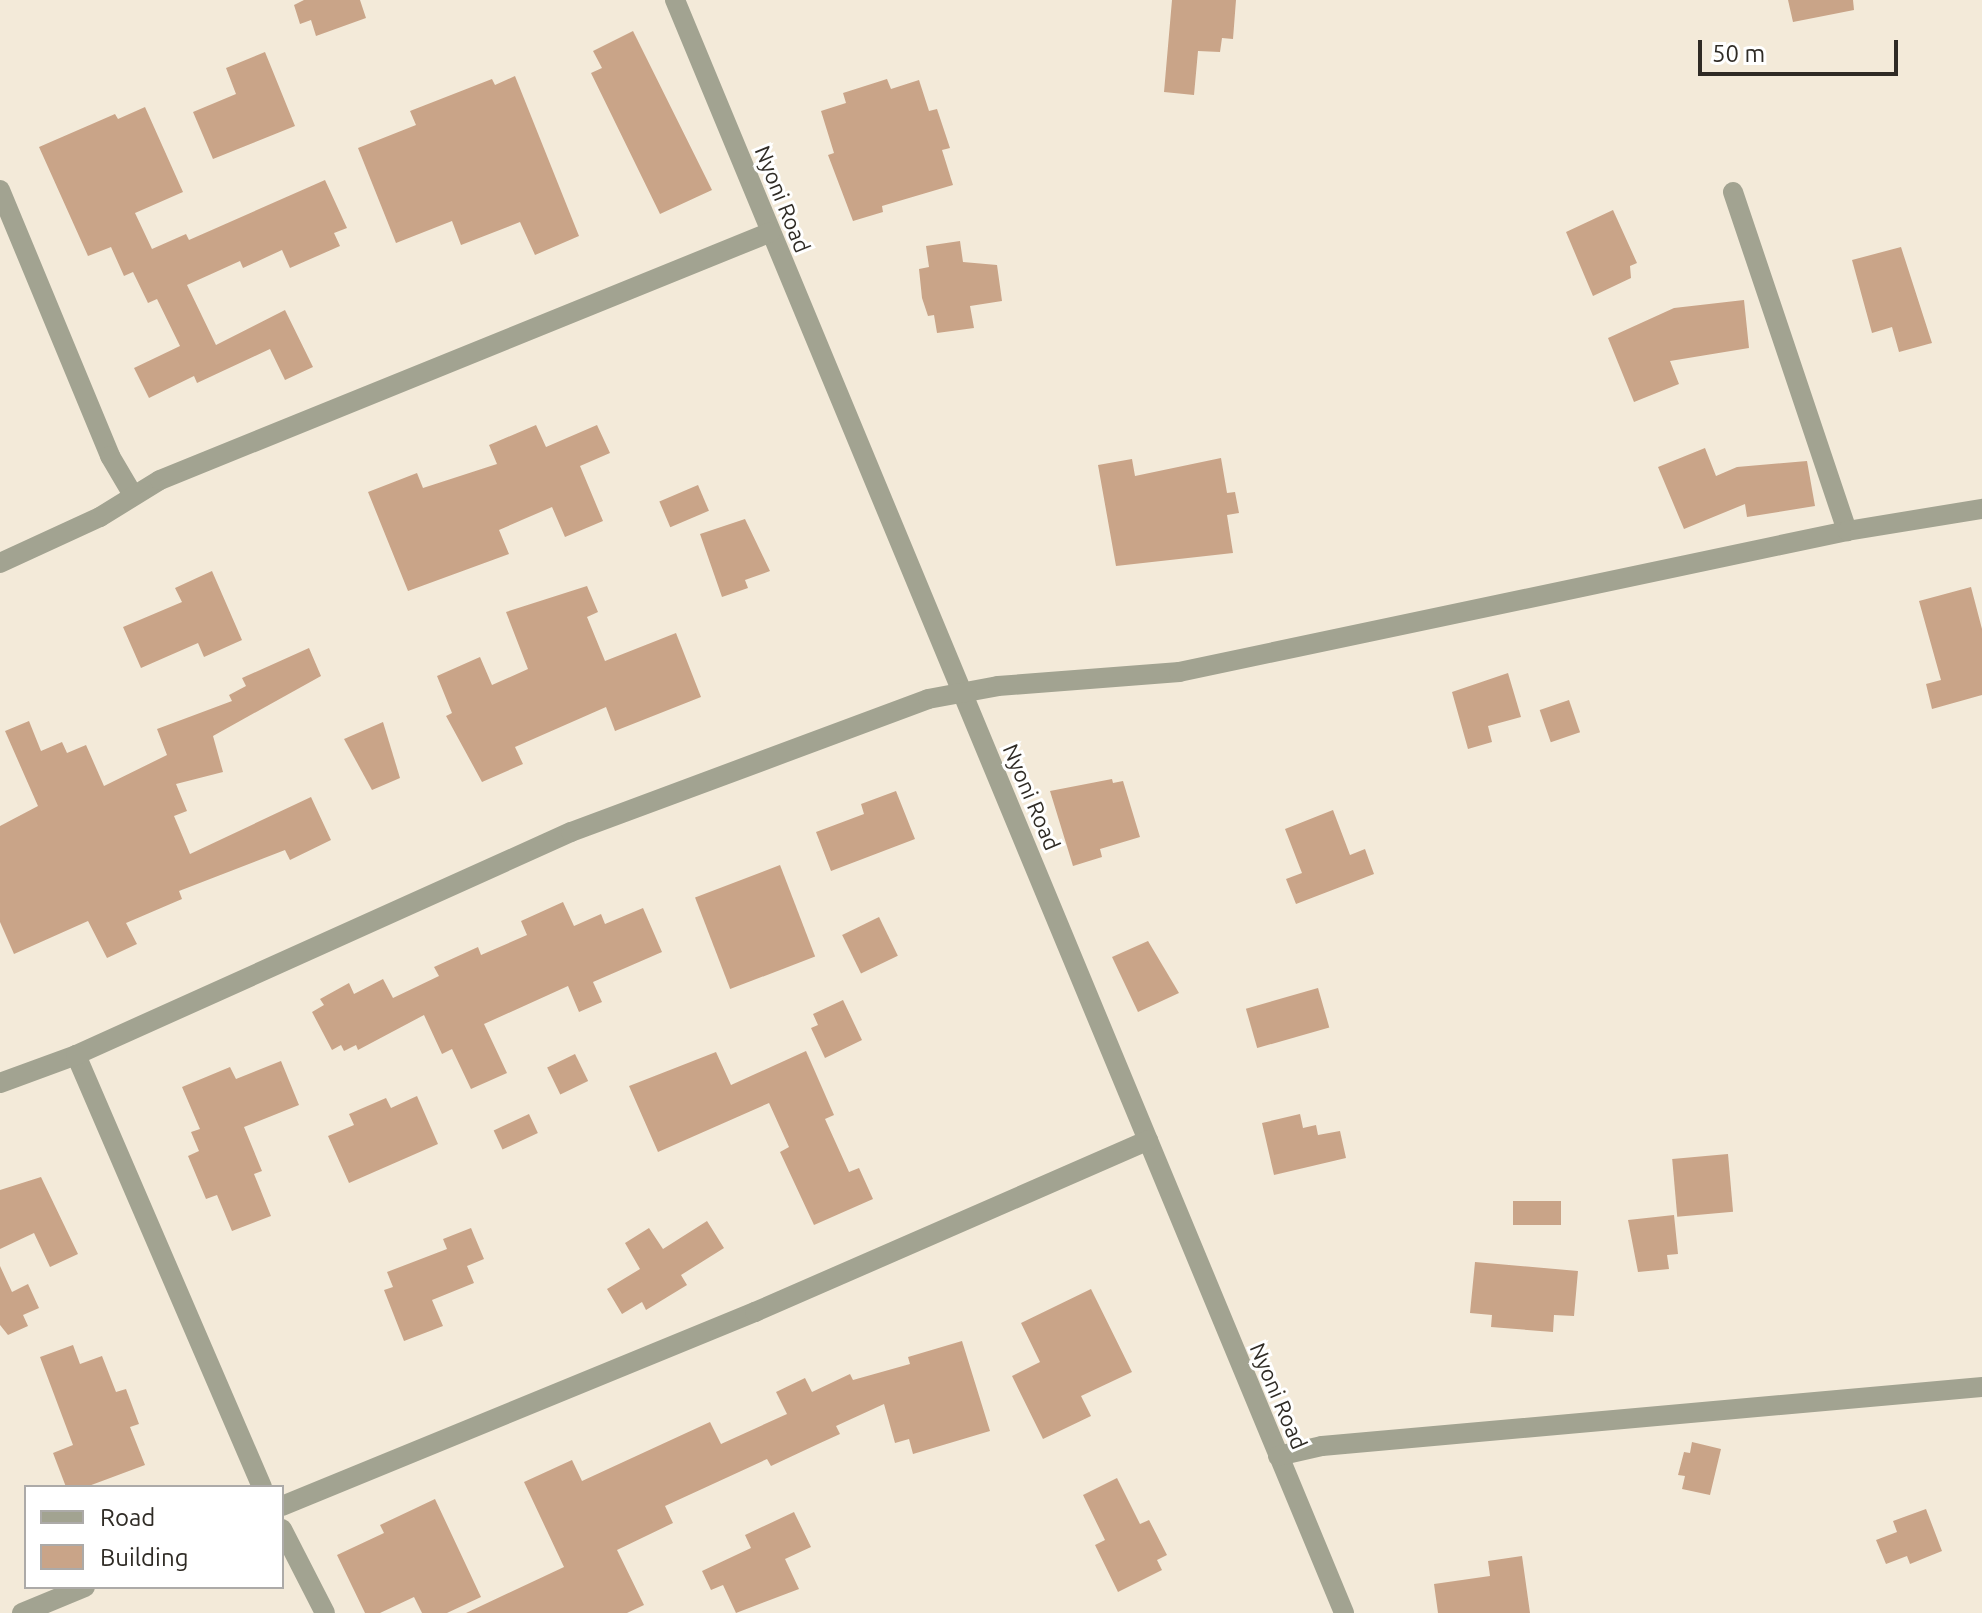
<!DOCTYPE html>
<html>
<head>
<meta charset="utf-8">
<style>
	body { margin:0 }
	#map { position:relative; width:1982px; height:1613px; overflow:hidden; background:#f3ead9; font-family:Ubuntu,sans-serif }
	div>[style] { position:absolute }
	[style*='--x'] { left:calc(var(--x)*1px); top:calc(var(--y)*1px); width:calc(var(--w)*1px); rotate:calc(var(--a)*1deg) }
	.building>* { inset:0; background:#c9a488; transform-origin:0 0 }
	.street>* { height:20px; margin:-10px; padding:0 10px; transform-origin:10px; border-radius:10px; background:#a2a391 }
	span { translate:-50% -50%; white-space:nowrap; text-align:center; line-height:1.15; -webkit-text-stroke:6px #fff; paint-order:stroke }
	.street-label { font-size:22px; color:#2f2b25 }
	.legend { position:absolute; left:24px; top:1485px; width:260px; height:104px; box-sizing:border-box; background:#fff; border:2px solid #acaaa8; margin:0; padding:10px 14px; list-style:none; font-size:24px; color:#2f2b25 }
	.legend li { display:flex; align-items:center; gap:16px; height:40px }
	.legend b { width:40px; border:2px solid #acaaa8 }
	.scale { position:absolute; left:1698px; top:40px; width:200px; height:36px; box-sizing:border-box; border:4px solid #2f2b25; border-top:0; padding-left:10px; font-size:24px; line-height:28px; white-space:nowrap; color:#2f2b25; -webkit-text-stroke:6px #fff; paint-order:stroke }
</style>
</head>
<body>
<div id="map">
	<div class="building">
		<div style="clip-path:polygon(304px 0,360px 0,366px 18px,316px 36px,311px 20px,300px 24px,294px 5px)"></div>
		<div style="clip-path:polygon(1172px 0,1236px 0,1233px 39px,1222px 38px,1220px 52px,1198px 51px,1194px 95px,1164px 92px)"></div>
		<div style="clip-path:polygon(1788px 0,1853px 0,1854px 10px,1793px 22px)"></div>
		<div style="clip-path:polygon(633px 31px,712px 190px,660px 214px,591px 73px,602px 68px,593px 51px)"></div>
		<div style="clip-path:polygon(265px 52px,295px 126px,213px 159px,193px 112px,236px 94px,226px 68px)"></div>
		<div style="clip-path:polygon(515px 76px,579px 236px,535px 255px,520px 222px,461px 245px,452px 221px,396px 243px,358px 148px,416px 125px,410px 111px,492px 79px,495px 85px)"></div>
		<div style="clip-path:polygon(887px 79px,891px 89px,919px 80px,929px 111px,937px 109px,950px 148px,942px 150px,953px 185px,882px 206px,883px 212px,853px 221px,828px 155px,834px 153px,821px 111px,846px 103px,843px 93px)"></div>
		<div style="clip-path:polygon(145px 107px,183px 192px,135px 213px,152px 249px,186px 234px,189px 240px,325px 180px,347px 228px,334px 233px,340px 246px,290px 268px,282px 250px,243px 268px,240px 261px,187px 285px,216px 345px,285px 310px,313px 367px,285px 380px,270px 349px,197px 383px,194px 376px,149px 398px,134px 368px,180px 346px,157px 299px,148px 303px,133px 272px,124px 276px,111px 247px,88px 256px,39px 147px,115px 114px,118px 119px)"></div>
		<div style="clip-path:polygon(1613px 210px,1637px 263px,1630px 266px,1631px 278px,1593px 296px,1566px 232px)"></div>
		<div style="clip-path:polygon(960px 241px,963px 262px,997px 265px,1002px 301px,970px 306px,974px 328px,937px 333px,934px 315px,928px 316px,922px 298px,919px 269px,929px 267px,926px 246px)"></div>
		<div style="clip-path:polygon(1901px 247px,1932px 343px,1899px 352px,1892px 327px,1872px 333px,1852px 260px)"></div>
		<div style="clip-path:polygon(1744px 300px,1749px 348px,1670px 361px,1679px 384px,1634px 402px,1608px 338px,1674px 308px)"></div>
		<div style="clip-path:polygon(536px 425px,546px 447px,597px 425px,610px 453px,580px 466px,603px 521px,565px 537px,552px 507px,499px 530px,509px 554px,408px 591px,368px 492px,417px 473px,423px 488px,497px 464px,489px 445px)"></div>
		<div style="clip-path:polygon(1705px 448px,1716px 476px,1737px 467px,1807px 461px,1815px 506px,1747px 517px,1745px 504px,1684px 529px,1658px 467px)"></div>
		<div style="clip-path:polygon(1221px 458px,1227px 493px,1235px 492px,1239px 513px,1227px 515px,1233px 553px,1116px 566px,1098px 465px,1132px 459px,1135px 476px)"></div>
		<div style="left:698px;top:485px;width:28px;height:42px;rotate:67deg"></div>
		<div style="clip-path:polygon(745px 519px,770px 571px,745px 580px,748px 588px,722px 597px,700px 534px)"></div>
		<div style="clip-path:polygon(212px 571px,242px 640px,204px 657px,198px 643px,141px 668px,123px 627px,182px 602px,175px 588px)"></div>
		<div style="clip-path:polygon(587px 586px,598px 612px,587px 617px,605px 661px,676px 633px,701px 697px,615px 731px,606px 707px,515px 747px,523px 764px,482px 782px,446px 716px,452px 713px,437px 676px,480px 657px,492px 685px,528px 669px,506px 612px)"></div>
		<div style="clip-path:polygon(1971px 587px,1982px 629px,1982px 695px,1932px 709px,1926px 684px,1941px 680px,1919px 601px)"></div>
		<div style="clip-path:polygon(309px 648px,321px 676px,213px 736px,223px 772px,176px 784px,187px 811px,174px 816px,190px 854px,311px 797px,331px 840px,290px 860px,285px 850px,179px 891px,182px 899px,126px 923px,137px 944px,107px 958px,88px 921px,14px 954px,0 922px,0 826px,38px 806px,5px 731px,29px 721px,41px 751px,62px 742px,67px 753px,86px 745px,104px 786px,167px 755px,157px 729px,232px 701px,229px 695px,246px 686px,242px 678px)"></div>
		<div style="clip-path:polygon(1508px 673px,1521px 717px,1488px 726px,1492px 742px,1468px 749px,1452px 692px)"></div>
		<div style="left:1569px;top:700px;width:34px;height:31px;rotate:71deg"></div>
		<div style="clip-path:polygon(383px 722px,400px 778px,372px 790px,344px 739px)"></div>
		<div style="clip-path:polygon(1112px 779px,1113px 783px,1123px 781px,1140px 837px,1100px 849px,1102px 857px,1073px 866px,1050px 791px)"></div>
		<div style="clip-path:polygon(896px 791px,915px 839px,831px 871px,816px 832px,864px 814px,861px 804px)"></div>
		<div style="clip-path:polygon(1333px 810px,1350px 855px,1365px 849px,1374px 874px,1296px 904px,1286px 879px,1302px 873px,1285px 829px)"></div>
		<div style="left:780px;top:865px;width:98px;height:91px;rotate:69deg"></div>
		<div style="clip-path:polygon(563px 902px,574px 926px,601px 914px,605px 924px,643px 908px,662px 952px,593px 982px,602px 1002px,579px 1012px,568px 986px,484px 1024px,507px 1073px,471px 1089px,452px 1049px,442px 1054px,424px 1015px,358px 1050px,356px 1045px,344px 1051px,341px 1045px,332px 1050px,312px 1012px,324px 1005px,320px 999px,349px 983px,354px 994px,383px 979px,393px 998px,439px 976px,434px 967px,478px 947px,481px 955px,527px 935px,521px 921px)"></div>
		<div style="left:879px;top:917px;width:43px;height:41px;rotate:64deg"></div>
		<div style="clip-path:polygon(1148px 941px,1179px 993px,1138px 1012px,1112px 957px)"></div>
		<div style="left:1318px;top:988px;width:41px;height:75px;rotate:74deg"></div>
		<div style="clip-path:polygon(843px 1000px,862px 1040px,825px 1058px,811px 1028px,818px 1025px,813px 1014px)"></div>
		<div style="clip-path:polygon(806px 1051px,834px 1115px,825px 1119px,849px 1172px,859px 1168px,873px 1199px,814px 1225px,780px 1152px,789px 1147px,769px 1103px,658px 1152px,629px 1086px,716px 1052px,731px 1085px)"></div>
		<div style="left:575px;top:1054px;width:30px;height:31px;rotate:64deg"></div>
		<div style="clip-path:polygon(281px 1061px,299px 1105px,244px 1127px,262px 1171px,254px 1174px,271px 1216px,232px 1231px,217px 1195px,206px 1199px,188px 1156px,199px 1151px,191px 1132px,200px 1129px,182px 1087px,230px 1067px,236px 1079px)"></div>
		<div style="clip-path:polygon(417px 1096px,438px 1144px,349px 1183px,328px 1136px,354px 1125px,349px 1114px,386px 1098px,391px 1108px)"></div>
		<div style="left:529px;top:1114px;width:21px;height:39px;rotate:65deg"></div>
		<div style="clip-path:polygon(1300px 1114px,1303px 1128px,1316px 1125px,1318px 1135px,1340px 1131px,1346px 1158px,1274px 1175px,1262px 1123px)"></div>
		<div style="left:1728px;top:1154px;width:58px;height:56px;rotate:85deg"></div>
		<div style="clip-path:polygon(41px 1177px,78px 1254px,50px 1267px,34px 1233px,0 1249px,0 1190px)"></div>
		<div style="left:1561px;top:1201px;width:24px;height:48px;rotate:90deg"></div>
		<div style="clip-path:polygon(1674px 1215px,1678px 1254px,1667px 1255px,1669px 1269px,1638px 1272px,1628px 1220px)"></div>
		<div style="clip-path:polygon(707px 1221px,724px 1248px,681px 1275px,687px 1285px,646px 1310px,642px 1302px,622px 1314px,607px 1289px,640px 1269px,625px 1243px,649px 1228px,663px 1249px)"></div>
		<div style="clip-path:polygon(471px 1228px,484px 1259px,467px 1266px,474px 1283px,432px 1300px,443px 1326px,404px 1341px,384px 1290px,393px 1287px,387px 1272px,447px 1249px,443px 1239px)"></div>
		<div style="clip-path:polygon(1475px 1262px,1578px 1271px,1574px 1316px,1554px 1315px,1553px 1332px,1491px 1327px,1492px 1315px,1470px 1313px)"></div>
		<div style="clip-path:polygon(0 1266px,12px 1292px,28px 1284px,39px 1308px,23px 1315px,28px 1326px,8px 1335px,0 1325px)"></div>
		<div style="clip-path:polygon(1091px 1289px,1132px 1372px,1081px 1396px,1091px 1416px,1043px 1439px,1012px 1376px,1040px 1362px,1021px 1323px)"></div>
		<div style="clip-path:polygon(962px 1341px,990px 1431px,913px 1454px,909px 1439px,895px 1443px,884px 1404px,836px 1426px,840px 1434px,818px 1444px,771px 1466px,767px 1459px,665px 1506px,673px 1523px,617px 1550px,644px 1605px,627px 1613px,466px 1613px,564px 1567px,524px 1482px,572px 1460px,582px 1481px,710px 1422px,721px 1444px,787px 1414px,776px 1392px,805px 1378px,812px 1392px,850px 1374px,853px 1380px,910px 1364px,908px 1357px)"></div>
		<div style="clip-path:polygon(73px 1345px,80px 1364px,102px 1356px,116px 1392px,126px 1389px,139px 1424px,130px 1427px,145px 1465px,86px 1487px,66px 1487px,53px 1453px,73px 1445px,40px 1357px)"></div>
		<div style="clip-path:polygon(1692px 1442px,1721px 1449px,1710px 1495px,1682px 1489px,1685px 1476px,1678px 1475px,1684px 1452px,1690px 1453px)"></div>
		<div style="clip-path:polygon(1117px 1478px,1140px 1524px,1149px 1520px,1167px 1555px,1157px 1560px,1162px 1570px,1118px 1592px,1095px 1545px,1105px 1540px,1083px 1495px)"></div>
		<div style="clip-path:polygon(435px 1499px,481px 1597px,447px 1613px,422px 1613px,414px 1597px,380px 1613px,365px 1613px,337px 1555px,384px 1533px,380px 1525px)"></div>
		<div style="clip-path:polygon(1926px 1509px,1942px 1551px,1910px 1564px,1907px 1556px,1886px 1564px,1876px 1540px,1897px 1532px,1893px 1521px)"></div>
		<div style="clip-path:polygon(794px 1512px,811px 1547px,785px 1559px,799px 1589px,736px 1613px,723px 1585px,711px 1590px,702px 1571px,751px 1548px,745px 1535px)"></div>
		<div style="clip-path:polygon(1522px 1556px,1530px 1613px,1438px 1613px,1434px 1584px,1490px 1576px,1488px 1561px)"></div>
	</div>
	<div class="street">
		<div style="--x:675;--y:0;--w:1746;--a:67.47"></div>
		<div style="--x:0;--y:190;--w:288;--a:67.5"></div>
		<div style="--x:110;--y:456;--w:45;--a:59.5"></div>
		<div style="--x:1733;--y:192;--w:358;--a:71.4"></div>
		<div style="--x:0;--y:563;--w:110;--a:-24.7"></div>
		<div style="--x:100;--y:517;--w:70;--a:-31.7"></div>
		<div style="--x:160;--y:480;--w:659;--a:-22.09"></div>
		<div style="--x:76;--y:1055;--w:470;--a:66.7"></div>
		<div style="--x:0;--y:1083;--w:81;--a:-20.2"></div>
		<div style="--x:76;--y:1055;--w:543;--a:-24.25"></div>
		<div style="--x:571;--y:832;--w:381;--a:-20.4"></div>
		<div style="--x:928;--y:699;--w:71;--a:-10.5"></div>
		<div style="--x:998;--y:686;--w:182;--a:-4.4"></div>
		<div style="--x:1179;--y:672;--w:683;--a:-11.92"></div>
		<div style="--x:1847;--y:531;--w:137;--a:-9.3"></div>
		<div style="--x:1278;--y:1456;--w:45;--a:-12.8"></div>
		<div style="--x:1322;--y:1446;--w:663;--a:-5.11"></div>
		<div style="--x:282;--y:1506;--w:511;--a:-22.3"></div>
		<div style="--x:755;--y:1312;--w:429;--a:-23.6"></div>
		<div style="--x:282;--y:1529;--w:94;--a:62.9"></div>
		<div style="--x:22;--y:1613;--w:68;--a:-22.4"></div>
	</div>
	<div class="street-label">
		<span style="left:783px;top:199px;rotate:68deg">Nyoni Road</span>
		<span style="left:1032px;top:797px;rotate:67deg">Nyoni Road</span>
		<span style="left:1279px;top:1396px;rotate:67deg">Nyoni Road</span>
	</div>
	<ul class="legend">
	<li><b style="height:10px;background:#a2a391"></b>Road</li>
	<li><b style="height:22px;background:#c9a488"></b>Building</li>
	</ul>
	<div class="scale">50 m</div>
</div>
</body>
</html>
